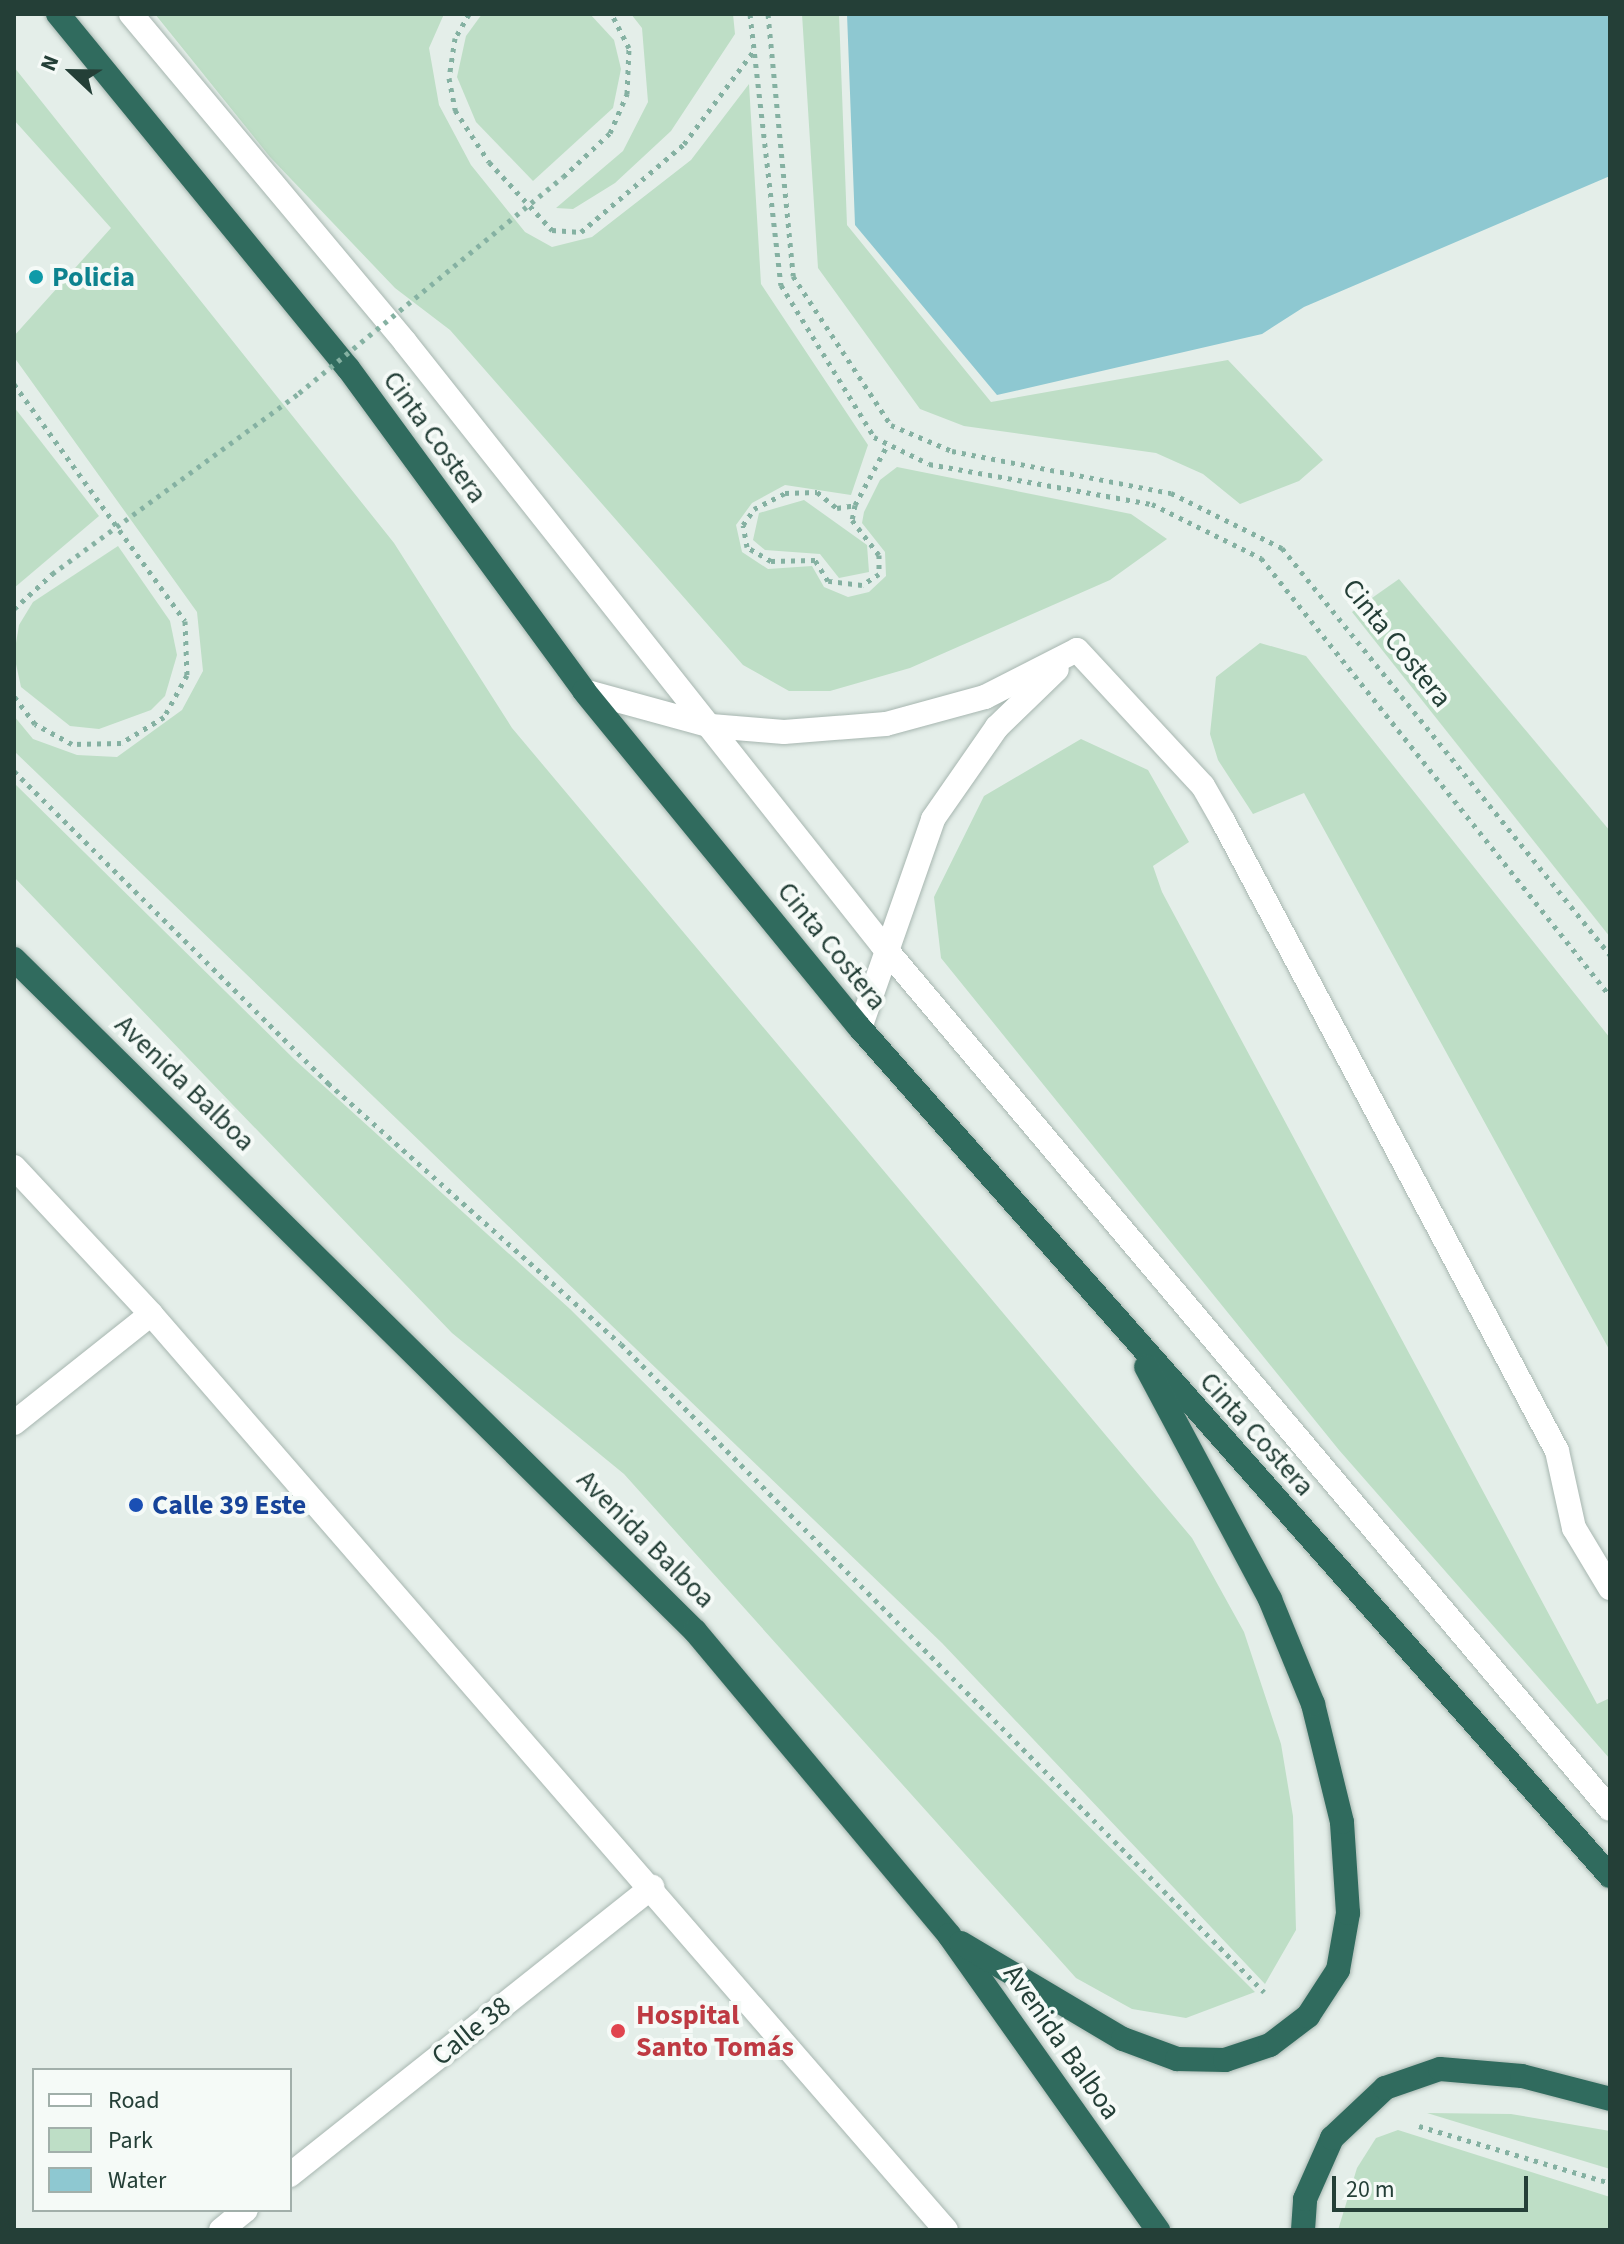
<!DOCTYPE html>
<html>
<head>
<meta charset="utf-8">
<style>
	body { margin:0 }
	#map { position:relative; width:1624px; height:2244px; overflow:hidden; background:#e4eee9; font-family:"Source Sans 3",sans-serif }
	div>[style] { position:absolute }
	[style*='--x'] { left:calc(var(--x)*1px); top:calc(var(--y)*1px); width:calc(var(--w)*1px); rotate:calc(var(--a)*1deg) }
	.green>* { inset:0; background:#bedec6 }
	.water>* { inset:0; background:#8ec8d1 }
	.path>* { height:5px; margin-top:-2.5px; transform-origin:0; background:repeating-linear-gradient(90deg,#85b1a2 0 4px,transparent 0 10px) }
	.roads { filter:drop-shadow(0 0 2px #a7b6b0) drop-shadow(0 0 2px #a7b6b0) }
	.lane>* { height:24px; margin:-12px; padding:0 12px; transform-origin:12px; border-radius:12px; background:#fff }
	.street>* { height:24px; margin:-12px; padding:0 12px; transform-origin:12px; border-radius:12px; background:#fff }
	.secondary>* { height:24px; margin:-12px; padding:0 12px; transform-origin:12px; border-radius:12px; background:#fff }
	.highway>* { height:24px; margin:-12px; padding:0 12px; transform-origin:12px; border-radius:12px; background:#306b5e }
	.path-bridge>* { height:5px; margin-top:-2.5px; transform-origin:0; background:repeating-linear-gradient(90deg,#85b1a2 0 4px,transparent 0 10px) }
	.dots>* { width:22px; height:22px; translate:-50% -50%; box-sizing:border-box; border:4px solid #f5faf7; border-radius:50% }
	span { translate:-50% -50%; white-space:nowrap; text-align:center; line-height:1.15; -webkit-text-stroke:8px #f5faf7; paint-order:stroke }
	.culture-label { font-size:28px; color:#0d838f; font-weight:700 }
	.left { translate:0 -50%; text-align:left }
	.street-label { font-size:28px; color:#243f37 }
	.transit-label { font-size:28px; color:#164399; font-weight:700 }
	.health-label { font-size:28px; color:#be3a42; font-weight:700 }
	.frame { position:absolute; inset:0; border:16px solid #243f37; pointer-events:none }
	.legend { position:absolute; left:32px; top:2068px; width:260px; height:144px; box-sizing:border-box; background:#f5faf7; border:2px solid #a1afaa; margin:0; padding:10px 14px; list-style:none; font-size:24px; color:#243f37 }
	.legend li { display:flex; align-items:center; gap:16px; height:40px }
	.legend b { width:40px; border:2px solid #a1afaa }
	.north { position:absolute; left:32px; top:32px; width:80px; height:80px; -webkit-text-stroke:6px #f5faf7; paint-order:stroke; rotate:292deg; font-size:22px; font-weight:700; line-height:32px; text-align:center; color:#243f37 }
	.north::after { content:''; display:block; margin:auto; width:28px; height:36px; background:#243f37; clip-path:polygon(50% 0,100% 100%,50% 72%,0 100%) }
	.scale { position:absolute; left:1332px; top:2176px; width:196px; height:36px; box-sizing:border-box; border:4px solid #243f37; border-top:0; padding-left:10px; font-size:24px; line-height:28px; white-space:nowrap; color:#243f37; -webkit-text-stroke:6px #f5faf7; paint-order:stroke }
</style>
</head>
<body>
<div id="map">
	<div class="green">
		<div style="clip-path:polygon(155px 14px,444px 14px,429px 48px,439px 105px,471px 165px,525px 232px,552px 247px,592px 237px,691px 160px,749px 84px,761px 284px,868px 445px,851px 495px,785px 485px,752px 503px,736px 525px,742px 552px,768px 569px,812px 566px,824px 587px,848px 597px,869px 592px,886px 576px,885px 552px,862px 523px,864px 512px,880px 480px,897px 467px,1131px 514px,1167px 539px,1110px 580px,910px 668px,830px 691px,789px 691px,743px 665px,450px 330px,395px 288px,270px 157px)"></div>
		<div style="clip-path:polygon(482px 14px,590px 14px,614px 40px,621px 69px,613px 108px,533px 181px,476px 122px,457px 77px,466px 36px)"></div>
		<div style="clip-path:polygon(631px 14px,733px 14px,735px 34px,671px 131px,615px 183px,573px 209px,556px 208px,623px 151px,648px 102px,642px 28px)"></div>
		<div style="clip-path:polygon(802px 14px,839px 14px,847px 225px,991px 402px,1228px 360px,1323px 460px,1299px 481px,1240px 504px,1203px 474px,1156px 453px,964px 426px,920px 409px,818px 268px)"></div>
		<div style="clip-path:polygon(14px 67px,394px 543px,512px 728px,1192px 1538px,1244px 1632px,1281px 1744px,1293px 1816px,1296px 1930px,1265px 1984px,942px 1643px,14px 751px,14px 716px,33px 739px,77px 755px,117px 757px,182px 710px,203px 671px,197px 612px,14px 357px,14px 336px,111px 228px,14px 120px)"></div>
		<div style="clip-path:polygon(14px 407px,99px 516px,14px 588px)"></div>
		<div style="clip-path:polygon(804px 500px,867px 545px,869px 572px,839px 578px,820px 554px,765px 550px,753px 540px,759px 513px)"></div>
		<div style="clip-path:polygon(118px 546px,170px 621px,177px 655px,165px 696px,151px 710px,99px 729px,70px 726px,21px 687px,14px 655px,19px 625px,33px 602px)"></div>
		<div style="clip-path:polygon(1399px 579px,1610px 831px,1610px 937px,1352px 612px)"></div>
		<div style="clip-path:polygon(1260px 643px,1306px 656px,1610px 1038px,1610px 1351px,1304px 793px,1253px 814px,1218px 760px,1210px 734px,1216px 677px)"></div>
		<div style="clip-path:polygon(1081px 739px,1148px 770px,1189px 842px,1153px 866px,1162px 892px,1597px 1704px,1610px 1698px,1610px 1759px,1339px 1450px,941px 958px,934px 897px,984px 796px)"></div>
		<div style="clip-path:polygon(14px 783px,295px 1060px,570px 1309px,1255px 1992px,1186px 2018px,1132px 2009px,1076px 1978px,624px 1474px,452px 1333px,14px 877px)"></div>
		<div style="clip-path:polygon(1427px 2113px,1511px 2114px,1610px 2131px,1610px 2169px)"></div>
		<div style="clip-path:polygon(1398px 2130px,1610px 2197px,1610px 2230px,1338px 2230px,1357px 2168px,1376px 2138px)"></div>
	</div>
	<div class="water">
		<div style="clip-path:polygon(847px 14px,1610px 14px,1610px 176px,1304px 307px,1262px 334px,997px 395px,855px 225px)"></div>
	</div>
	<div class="path">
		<div style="--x:469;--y:14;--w:28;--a:120"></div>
		<div style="--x:455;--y:38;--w:40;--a:98.5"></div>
		<div style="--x:449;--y:78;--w:33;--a:79"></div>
		<div style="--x:455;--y:110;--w:62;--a:56.8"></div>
		<div style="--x:489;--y:162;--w:93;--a:47.2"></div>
		<div style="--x:552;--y:230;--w:29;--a:4"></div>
		<div style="--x:581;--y:232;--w:135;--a:-40.5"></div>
		<div style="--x:684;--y:144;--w:119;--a:-53.2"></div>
		<div style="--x:750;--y:14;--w:273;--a:83.5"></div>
		<div style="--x:781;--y:285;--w:178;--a:58.5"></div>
		<div style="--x:874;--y:437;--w:61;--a:26.1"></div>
		<div style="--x:929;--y:464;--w:227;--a:10.2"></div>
		<div style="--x:1152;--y:504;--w:122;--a:26.4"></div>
		<div style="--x:1261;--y:558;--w:560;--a:51.45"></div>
		<div style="--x:768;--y:14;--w:263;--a:84.5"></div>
		<div style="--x:793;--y:276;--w:178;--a:56.7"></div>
		<div style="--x:891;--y:425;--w:66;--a:23.1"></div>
		<div style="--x:952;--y:451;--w:223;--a:10.9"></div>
		<div style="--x:1171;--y:493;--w:124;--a:26.4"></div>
		<div style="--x:1282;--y:548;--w:523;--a:51.13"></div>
		<div style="--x:563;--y:177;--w:64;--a:-43.1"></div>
		<div style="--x:610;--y:133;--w:43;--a:-66.4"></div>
		<div style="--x:627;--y:94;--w:46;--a:-87.5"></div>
		<div style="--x:629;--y:48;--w:38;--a:-117"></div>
		<div style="--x:14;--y:384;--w:292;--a:54.2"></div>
		<div style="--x:185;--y:621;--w:54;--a:87.9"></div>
		<div style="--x:187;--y:675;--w:48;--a:118.7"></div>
		<div style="--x:164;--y:717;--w:50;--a:148.8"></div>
		<div style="--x:121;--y:743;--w:49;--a:178.8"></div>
		<div style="--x:72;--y:744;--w:42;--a:-151.6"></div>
		<div style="--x:35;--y:724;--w:35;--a:-127"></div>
		<div style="--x:855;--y:505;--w:15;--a:101"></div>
		<div style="--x:852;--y:520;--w:44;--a:52.4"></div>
		<div style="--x:879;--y:555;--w:19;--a:90"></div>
		<div style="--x:879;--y:574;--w:20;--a:147"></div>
		<div style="--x:862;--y:585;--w:34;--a:-173"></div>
		<div style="--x:828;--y:581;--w:25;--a:-122"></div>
		<div style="--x:815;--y:560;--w:44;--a:178.7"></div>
		<div style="--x:771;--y:561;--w:28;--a:-150"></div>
		<div style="--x:747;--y:547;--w:22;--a:-100"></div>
		<div style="--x:743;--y:525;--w:19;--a:-55"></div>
		<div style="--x:754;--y:509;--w:35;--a:-27"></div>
		<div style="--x:785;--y:493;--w:32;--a:-2"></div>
		<div style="--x:817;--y:492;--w:26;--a:39"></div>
		<div style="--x:837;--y:508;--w:18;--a:-9"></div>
		<div style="--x:855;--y:505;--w:69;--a:-61.6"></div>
		<div style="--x:14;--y:609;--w:52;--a:-42.6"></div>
		<div style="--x:14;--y:771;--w:443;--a:44.8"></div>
		<div style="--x:328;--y:1083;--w:392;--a:41.7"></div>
		<div style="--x:621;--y:1344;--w:913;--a:45.22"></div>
		<div style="--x:1419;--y:2126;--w:199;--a:16.6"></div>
	</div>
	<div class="roads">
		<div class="lane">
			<div style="--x:131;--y:14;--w:427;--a:50.1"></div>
			<div style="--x:405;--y:342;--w:770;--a:51.64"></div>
			<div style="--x:883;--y:946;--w:1128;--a:49.89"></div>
			<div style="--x:1077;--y:650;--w:185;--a:47.2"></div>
			<div style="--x:1203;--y:786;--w:40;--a:60.3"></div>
			<div style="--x:1223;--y:821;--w:713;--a:62.07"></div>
			<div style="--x:1557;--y:1451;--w:79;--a:77.6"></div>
			<div style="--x:1574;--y:1528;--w:70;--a:59"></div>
			<div style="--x:584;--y:691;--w:132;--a:15.4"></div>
			<div style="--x:711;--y:726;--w:73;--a:4.7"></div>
			<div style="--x:784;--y:732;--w:102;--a:-4.5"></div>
			<div style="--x:886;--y:724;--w:103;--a:-15.3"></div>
			<div style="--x:985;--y:697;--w:103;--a:-27.1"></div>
			<div style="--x:860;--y:1028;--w:221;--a:-70.7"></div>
			<div style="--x:933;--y:819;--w:112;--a:-55.2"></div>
			<div style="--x:997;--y:727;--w:83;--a:-44"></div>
		</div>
		<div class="street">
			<div style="--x:14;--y:1423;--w:175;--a:-38.5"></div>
			<div style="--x:290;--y:2175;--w:463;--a:-38.5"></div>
			<div style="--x:221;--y:2230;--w:32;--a:-39"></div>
		</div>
		<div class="secondary">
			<div style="--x:14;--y:1167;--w:201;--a:47"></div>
			<div style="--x:151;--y:1314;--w:1213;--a:49.05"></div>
		</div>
		<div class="highway">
			<div style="--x:58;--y:14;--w:458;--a:50.7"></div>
			<div style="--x:348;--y:368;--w:400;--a:53.8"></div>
			<div style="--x:584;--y:691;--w:436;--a:50.7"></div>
			<div style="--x:860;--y:1028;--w:1132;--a:48.51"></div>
			<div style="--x:14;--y:959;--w:957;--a:44.62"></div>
			<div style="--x:695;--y:1631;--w:396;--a:50.1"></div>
			<div style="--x:949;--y:1935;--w:362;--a:54.7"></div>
			<div style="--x:961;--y:1943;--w:188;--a:30.7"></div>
			<div style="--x:1123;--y:2039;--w:58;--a:20.3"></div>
			<div style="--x:1177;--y:2059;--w:48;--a:1.2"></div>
			<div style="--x:1225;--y:2060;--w:47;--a:-18.4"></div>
			<div style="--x:1270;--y:2045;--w:48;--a:-37.3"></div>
			<div style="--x:1308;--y:2016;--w:55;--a:-56.9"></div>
			<div style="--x:1338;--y:1970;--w:58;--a:-80"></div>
			<div style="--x:1348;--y:1913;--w:91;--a:-93.8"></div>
			<div style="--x:1342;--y:1822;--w:122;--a:-103.8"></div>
			<div style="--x:1313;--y:1704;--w:113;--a:-112.3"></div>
			<div style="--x:1270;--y:1599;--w:263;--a:-118.1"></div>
			<div style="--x:1303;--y:2230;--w:31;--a:-86"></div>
			<div style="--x:1305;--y:2199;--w:67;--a:-66.1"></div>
			<div style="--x:1332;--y:2138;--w:73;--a:-43.3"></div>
			<div style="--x:1385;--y:2088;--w:58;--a:-19.1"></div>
			<div style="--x:1440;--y:2069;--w:82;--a:4.9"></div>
			<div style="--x:1522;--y:2076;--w:91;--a:14.6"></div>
		</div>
	</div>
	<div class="path-bridge">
		<div style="--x:52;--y:574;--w:306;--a:-36.2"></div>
		<div style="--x:299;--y:393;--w:341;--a:-39.3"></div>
	</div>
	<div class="dots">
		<div style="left:36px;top:277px;background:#0f9aa8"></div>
		<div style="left:136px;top:1505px;background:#1a4fb4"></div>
		<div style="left:618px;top:2031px;background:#e0444e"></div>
	</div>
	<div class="culture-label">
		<span class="left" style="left:52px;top:277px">Policia</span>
	</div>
	<div class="street-label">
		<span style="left:435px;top:437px;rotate:54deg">Cinta Costera</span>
		<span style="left:1397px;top:643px;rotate:51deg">Cinta Costera</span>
		<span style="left:832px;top:946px;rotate:51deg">Cinta Costera</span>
		<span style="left:185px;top:1083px;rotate:44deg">Avenida Balboa</span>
		<span style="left:1257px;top:1434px;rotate:48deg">Cinta Costera</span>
		<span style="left:646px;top:1539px;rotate:45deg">Avenida Balboa</span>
		<span style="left:471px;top:2031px;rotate:-39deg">Calle 38</span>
		<span style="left:1062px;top:2042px;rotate:55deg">Avenida Balboa</span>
	</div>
	<div class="transit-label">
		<span class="left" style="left:152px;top:1505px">Calle 39 Este</span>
	</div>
	<div class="health-label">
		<span class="left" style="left:636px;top:2031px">Hospital<br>Santo Tomás</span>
	</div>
	<div class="frame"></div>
	<ul class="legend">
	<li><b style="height:10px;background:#fff"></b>Road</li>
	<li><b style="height:22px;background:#bedec6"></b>Park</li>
	<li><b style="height:22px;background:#8ec8d1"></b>Water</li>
	</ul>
	<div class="north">N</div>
	<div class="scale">20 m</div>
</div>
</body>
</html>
